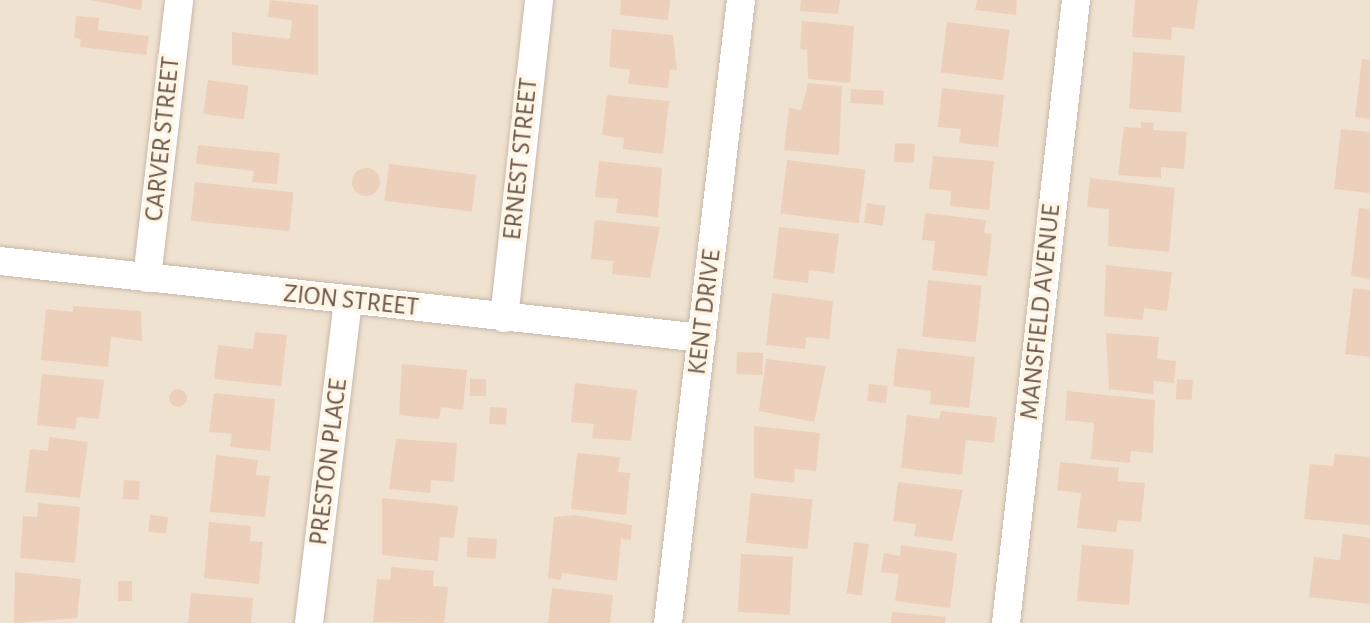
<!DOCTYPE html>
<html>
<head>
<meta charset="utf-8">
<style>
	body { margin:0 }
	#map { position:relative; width:1370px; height:623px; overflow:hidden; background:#faf0e1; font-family:"Alegreya Sans",sans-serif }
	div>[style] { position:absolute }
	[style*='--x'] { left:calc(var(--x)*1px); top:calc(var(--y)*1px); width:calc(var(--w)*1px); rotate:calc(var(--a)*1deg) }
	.residential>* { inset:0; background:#f0e2d0; transform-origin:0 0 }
	.building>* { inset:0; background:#ecd0bb; transform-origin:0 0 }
	.round { border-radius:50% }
	.roads { filter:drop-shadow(0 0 2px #c9b8a9) drop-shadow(0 0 2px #c9b8a9) }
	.minor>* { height:28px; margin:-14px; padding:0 14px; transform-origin:14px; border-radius:14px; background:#fff }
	span { translate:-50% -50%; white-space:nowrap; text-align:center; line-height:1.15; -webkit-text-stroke:7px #fdf5e6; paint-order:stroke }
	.street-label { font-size:26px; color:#6e584a }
</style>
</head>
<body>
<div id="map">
	<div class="residential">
		<div style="left:0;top:0;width:1370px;height:623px"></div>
	</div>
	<div class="building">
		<div style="clip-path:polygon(91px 0,142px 0,141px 10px)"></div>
		<div style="clip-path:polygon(270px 0,318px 5px,318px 75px,232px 65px,232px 32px,290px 39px,292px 20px,268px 17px)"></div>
		<div style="clip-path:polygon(621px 0,670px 0,668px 20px,620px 15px)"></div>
		<div style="clip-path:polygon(801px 0,840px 0,838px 14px,800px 11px)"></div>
		<div style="clip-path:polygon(977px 0,1017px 0,1016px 15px,975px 10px)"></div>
		<div style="clip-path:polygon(1135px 0,1198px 0,1194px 29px,1172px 27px,1171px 40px,1132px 37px)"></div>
		<div style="clip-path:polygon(76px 16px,99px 18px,98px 30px,149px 36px,146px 55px,80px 47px,81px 39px,74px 38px)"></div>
		<div style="clip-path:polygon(802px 21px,854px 26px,850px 83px,808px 79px,807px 50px,800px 49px)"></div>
		<div style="left:947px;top:22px;width:63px;height:51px;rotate:7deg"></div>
		<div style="clip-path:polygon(612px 29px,673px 35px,677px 70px,670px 69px,668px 88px,628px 84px,630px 70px,609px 67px)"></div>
		<div style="left:1133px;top:52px;width:52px;height:57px;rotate:4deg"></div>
		<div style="clip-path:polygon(1362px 59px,1370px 60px,1370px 119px,1355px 117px)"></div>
		<div style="left:208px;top:80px;width:41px;height:34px;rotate:8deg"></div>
		<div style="clip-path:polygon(808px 83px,842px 86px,839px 155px,784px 150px,789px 108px,801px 110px)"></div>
		<div style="clip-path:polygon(942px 88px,1004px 95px,998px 147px,959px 143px,961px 129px,938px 127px)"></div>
		<div style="left:851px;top:89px;width:33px;height:14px;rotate:3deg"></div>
		<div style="clip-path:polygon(607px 95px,669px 101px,663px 154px,623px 149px,624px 138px,602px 135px)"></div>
		<div style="clip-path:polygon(1141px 122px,1154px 123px,1153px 130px,1187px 132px,1184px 169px,1161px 167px,1161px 178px,1118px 175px,1124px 127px,1141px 128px)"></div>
		<div style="clip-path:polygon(1341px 129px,1370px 132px,1370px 193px,1334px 189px)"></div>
		<div style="left:895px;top:143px;width:20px;height:19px;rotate:3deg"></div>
		<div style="clip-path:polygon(198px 145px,280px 153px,277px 184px,252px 182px,254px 171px,196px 164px)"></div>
		<div style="clip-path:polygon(933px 156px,994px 161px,989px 210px,950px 206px,951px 191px,929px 189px)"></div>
		<div style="left:787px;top:160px;width:79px;height:54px;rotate:7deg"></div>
		<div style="clip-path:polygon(599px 161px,662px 168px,658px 217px,616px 213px,618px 199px,595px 197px)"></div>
		<div style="left:389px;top:164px;width:88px;height:37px;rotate:7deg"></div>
		<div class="round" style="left:352px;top:168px;width:28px;height:28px"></div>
		<div style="clip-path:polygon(1090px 178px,1175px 188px,1169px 252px,1108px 246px,1109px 209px,1087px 207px)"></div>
		<div style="left:195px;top:182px;width:99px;height:39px;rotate:6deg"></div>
		<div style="left:867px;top:203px;width:19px;height:20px;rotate:9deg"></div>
		<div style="clip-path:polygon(1359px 208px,1370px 209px,1370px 279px,1351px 276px)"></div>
		<div style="clip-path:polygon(925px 213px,986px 220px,984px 233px,992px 234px,987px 276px,932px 270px,935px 241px,922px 240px)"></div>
		<div style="clip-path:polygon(595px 220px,660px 227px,650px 278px,612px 274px,613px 261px,591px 259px)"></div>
		<div style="clip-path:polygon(779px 227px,839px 234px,834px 273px,809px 270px,808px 283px,773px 279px)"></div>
		<div style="clip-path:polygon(1106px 265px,1172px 272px,1167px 311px,1144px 308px,1143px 320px,1104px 316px)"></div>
		<div style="left:928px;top:280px;width:54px;height:57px;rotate:6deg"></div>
		<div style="clip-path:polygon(1353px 288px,1370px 290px,1370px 357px,1345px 354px)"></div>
		<div style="clip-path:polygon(772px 293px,833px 301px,829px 339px,806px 337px,805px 349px,766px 345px)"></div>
		<div style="clip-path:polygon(73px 306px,141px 311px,142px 341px,111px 337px,108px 367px,41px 360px,46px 309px,73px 312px)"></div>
		<div style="clip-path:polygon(255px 332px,287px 335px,281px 386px,214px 379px,218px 345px,253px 349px)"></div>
		<div style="clip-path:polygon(1106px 333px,1159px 337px,1157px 359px,1176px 361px,1174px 383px,1154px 381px,1153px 394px,1109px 389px)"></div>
		<div style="clip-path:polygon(897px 348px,975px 357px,969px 408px,930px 404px,931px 391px,893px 386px)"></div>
		<div style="left:737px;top:352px;width:26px;height:22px;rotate:2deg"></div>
		<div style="clip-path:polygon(766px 359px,826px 366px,814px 422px,759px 411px)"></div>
		<div style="clip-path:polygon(402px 364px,467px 370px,463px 410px,441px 407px,439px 419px,399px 415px)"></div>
		<div style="clip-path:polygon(42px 374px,104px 380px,99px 419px,77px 417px,75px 429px,37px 425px)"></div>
		<div style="left:470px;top:379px;width:16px;height:17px"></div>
		<div style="left:1177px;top:379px;width:16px;height:20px;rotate:4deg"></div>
		<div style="clip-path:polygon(575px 383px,637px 390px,631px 441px,592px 438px,594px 424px,571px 422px)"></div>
		<div style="left:869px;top:384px;width:19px;height:17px;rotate:6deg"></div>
		<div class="round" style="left:169px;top:389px;width:18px;height:18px"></div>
		<div style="clip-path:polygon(1067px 391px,1155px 400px,1153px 453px,1131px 451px,1130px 463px,1091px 459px,1094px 423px,1065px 420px)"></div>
		<div style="clip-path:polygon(214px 393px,275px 399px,270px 451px,230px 447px,232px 434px,209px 432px)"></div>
		<div style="left:490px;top:407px;width:17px;height:17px;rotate:3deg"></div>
		<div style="clip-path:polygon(941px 411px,997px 417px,994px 443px,966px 440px,962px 475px,901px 468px,907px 415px,939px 419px)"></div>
		<div style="clip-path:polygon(754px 426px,820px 433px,816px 471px,795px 469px,794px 483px,754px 478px)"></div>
		<div style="clip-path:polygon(49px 437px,88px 442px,80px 498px,25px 492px,30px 449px,48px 451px)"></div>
		<div style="clip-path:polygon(396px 439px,457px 443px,454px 482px,431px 480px,430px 493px,389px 489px)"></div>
		<div style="clip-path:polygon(577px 453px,620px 457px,618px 472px,630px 473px,626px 515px,571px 509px)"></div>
		<div style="clip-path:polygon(1335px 454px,1370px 457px,1370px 525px,1304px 519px,1310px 464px,1333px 466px)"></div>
		<div style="clip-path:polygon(216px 455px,258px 460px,256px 475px,270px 476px,265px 517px,210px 512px)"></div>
		<div style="clip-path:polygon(1060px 462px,1119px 468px,1118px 481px,1145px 483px,1141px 522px,1118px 520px,1116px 532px,1077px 528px,1081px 493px,1057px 490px)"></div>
		<div style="left:124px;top:480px;width:16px;height:19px;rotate:4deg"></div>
		<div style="clip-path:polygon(898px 482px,963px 490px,952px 541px,914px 536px,916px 524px,893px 521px)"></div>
		<div style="left:751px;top:493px;width:62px;height:50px;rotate:6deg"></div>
		<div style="clip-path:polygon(382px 498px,458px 506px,454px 538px,440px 537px,438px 561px,382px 555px)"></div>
		<div style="clip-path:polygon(38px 503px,80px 507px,75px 563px,20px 558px,23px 516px,37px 517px)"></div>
		<div style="left:150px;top:515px;width:18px;height:17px;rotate:6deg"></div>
		<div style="clip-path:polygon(575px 515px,632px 525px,631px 540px,621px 539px,617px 581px,562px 573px,561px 580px,548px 578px,554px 517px)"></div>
		<div style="clip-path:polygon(209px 522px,251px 526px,250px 541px,263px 542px,259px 584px,204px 578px)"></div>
		<div style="clip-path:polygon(1343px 534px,1370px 538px,1370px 604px,1309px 597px,1314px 557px,1340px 560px)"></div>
		<div style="left:468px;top:537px;width:29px;height:20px;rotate:4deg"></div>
		<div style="left:854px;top:542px;width:15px;height:52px;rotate:8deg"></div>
		<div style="clip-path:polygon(901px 545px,957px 553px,950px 608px,895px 601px,899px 574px,881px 572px,884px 553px,900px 556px)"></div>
		<div style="left:1082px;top:545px;width:52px;height:56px;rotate:5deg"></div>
		<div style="left:741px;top:554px;width:52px;height:58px;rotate:3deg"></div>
		<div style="clip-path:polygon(391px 567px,434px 571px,433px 586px,448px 587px,444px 623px,373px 622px,377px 579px,390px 580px)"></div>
		<div style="clip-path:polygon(15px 572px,81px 579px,77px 618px,14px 623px)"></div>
		<div style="left:118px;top:581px;width:14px;height:20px"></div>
		<div style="clip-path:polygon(552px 588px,613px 595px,610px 623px,548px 623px)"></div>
		<div style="clip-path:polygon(191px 593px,253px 598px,251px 623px,188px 623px)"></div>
		<div style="clip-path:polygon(892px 612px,946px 617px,945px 623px,891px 623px)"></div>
	</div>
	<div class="roads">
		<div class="minor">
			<div style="--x:0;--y:261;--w:706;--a:6.26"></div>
			<div style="--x:147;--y:278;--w:280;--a:-83.4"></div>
			<div style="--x:504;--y:318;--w:320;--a:-83.7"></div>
			<div style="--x:309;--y:623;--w:323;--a:-83.1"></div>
			<div style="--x:668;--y:623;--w:627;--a:-83.32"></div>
			<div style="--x:1006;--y:623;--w:627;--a:-83.59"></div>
		</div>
	</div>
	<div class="street-label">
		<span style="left:163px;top:139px;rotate:-84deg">CARVER STREET</span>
		<span style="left:521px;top:159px;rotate:-84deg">ERNEST STREET</span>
		<span style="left:351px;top:301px;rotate:6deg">ZION STREET</span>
		<span style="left:705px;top:312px;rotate:-83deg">KENT DRIVE</span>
		<span style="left:1041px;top:312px;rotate:-84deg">MANSFIELD AVENUE</span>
		<span style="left:329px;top:462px;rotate:-83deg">PRESTON PLACE</span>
	</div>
</div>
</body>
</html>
